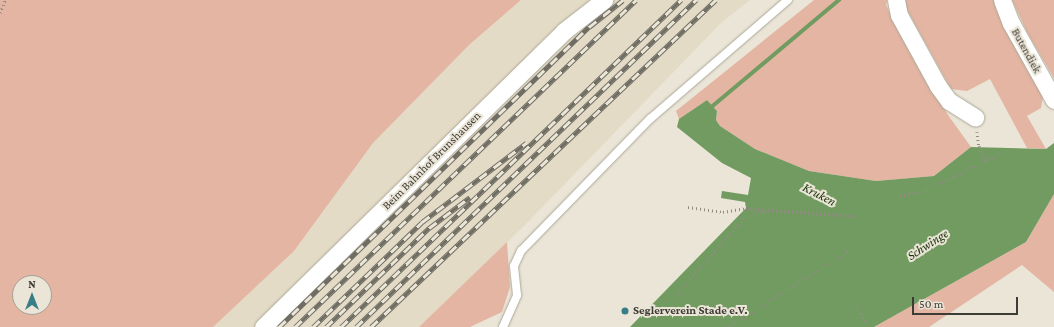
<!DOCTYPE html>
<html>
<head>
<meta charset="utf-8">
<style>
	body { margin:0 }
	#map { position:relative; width:1054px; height:327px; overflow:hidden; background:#eae5d6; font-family:"Crimson Pro",serif }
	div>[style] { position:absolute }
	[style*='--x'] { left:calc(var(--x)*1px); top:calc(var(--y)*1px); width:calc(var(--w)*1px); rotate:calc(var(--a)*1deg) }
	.built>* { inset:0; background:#e3dbc5 }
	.green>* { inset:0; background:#e3b5a2 }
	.water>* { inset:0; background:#719b60 }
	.stream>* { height:4px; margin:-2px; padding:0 2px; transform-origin:2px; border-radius:2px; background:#719b60 }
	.path>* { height:2.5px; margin-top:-1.25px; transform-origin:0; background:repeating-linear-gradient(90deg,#908d82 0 1px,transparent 0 4px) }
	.roads { filter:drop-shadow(0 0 1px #aca799) drop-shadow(0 0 1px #aca799) }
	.service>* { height:8px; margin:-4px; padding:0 4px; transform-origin:4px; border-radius:4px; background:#fff }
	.minor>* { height:17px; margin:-8.5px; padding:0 8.5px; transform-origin:8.5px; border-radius:8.5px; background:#fff }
	.rail>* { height:4.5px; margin-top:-2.25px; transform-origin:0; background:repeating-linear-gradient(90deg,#eae5d6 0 9px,#706d64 0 18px); box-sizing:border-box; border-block:1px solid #706d64 }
	.dots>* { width:11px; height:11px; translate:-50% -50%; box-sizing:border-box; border:2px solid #eae5d6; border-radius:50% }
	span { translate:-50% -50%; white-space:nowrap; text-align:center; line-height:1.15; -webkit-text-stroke:4px #eae5d6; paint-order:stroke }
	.street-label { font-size:12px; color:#3e3c36 }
	.poi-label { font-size:12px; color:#3e3c36; font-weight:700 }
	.left { translate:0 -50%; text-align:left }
	.water-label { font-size:13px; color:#173308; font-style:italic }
	.north { position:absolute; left:12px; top:275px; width:40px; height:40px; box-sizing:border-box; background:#eae5d6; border:1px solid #a5a196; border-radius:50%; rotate:0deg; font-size:11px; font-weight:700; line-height:16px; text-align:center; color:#3e3c36 }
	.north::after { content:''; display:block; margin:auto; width:14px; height:18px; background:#377e88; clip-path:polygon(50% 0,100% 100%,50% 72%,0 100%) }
	.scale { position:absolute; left:912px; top:297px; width:106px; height:18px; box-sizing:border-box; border:2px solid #3e3c36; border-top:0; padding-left:5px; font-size:12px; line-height:14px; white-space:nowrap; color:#3e3c36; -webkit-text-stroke:3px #eae5d6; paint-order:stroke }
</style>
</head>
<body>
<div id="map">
	<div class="built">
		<div style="clip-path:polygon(521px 0,750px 0,722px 22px,524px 226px,419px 327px,213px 327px,294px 251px,373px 143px,469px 45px)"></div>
	</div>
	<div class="green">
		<div style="clip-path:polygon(evenodd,0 0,521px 0,469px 45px,373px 143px,294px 251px,213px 327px,0 327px,0 0,20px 283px,44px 283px,44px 307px,20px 307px,20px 283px)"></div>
		<div style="clip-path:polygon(814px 0,887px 0,886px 5px,896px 24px,948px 115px,971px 147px,934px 176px,876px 181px,809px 171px,755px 149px,720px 126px,716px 120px,717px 111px,707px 100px,679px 119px,676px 111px)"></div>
		<div style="clip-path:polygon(905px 0,996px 0,1044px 91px,1041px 108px,1027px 116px,1046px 149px,1027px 148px,990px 79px,967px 91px,951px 89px,906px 8px)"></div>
		<div style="clip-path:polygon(1012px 0,1054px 0,1054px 78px,1028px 34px)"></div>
		<div style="clip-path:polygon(1054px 194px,1054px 292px,1022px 265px,929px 327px,874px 327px,1026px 242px)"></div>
		<div style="clip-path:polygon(507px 242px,510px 287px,502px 312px,470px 327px,419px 327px)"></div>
	</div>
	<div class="water">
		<div style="clip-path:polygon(707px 100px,717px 111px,716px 120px,720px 126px,755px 149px,809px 171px,876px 181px,934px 176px,971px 147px,1046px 149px,1054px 143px,1054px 194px,1026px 242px,874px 327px,630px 327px,746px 208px,745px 202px,721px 198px,722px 191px,748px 195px,751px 178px,722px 163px,677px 127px,679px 119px)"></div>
	</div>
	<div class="stream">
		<div style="--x:709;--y:109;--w:170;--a:-40"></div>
	</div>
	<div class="path">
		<div style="--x:0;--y:13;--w:14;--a:-69"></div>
		<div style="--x:977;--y:132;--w:14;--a:82"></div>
		<div style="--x:979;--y:146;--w:17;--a:66"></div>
		<div style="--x:900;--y:196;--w:32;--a:-14"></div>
		<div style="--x:931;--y:188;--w:80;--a:-26.9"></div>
		<div style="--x:688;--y:207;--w:35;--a:8"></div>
		<div style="--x:723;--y:212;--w:23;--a:-10"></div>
		<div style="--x:746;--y:208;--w:19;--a:6"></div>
		<div style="--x:677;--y:294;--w:103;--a:-48.6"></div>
		<div style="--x:745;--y:217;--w:24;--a:-17"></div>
		<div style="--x:768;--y:210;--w:86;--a:4"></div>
		<div style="--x:857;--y:306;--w:24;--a:62"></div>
		<div style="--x:728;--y:327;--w:144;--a:-32.3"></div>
	</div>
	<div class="roads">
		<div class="service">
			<div style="--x:503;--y:327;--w:35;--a:-66"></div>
			<div style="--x:517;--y:295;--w:29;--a:-96"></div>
			<div style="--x:514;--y:266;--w:17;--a:-65"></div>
			<div style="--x:521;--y:251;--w:185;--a:-45.7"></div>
			<div style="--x:650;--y:119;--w:182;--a:-40.8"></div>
		</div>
		<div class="minor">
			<div style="--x:896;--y:0;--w:15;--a:79"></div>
			<div style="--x:899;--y:15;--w:81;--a:61.2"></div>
			<div style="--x:938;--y:86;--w:19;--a:54"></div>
			<div style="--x:949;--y:101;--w:31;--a:32"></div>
			<div style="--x:1002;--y:0;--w:25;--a:69"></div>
			<div style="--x:1011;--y:23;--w:88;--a:60.8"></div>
			<div style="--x:263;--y:327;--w:422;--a:-44.5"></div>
			<div style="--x:564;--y:31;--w:51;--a:-37.8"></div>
		</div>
	</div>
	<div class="rail">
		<div style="--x:279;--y:327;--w:431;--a:-44.1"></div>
		<div style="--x:589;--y:27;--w:43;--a:-38.5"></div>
		<div style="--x:295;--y:327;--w:472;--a:-43.8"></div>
		<div style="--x:313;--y:327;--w:151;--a:-43.9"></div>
		<div style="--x:422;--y:222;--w:131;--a:-37.2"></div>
		<div style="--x:326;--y:327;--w:143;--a:-43.9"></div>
		<div style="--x:429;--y:228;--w:51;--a:-37.1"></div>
		<div style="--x:341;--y:327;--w:472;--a:-43.9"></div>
		<div style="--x:356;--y:327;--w:472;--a:-43.9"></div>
		<div style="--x:371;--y:327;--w:475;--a:-43.5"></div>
	</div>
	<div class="dots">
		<div style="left:625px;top:311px;background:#377e88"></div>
	</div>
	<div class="street-label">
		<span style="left:1026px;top:51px;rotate:61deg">Butendiek</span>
		<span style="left:432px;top:161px;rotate:-45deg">Beim Bahnhof Brunshausen</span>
	</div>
	<div class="poi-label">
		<span class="left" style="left:633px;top:311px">Seglerverein Stade e.V.</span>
	</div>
	<div class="water-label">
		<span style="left:819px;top:195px;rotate:27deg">Kruken</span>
		<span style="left:928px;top:245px;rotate:-33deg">Schwinge</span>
	</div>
	<div class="north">N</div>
	<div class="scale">50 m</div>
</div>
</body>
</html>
